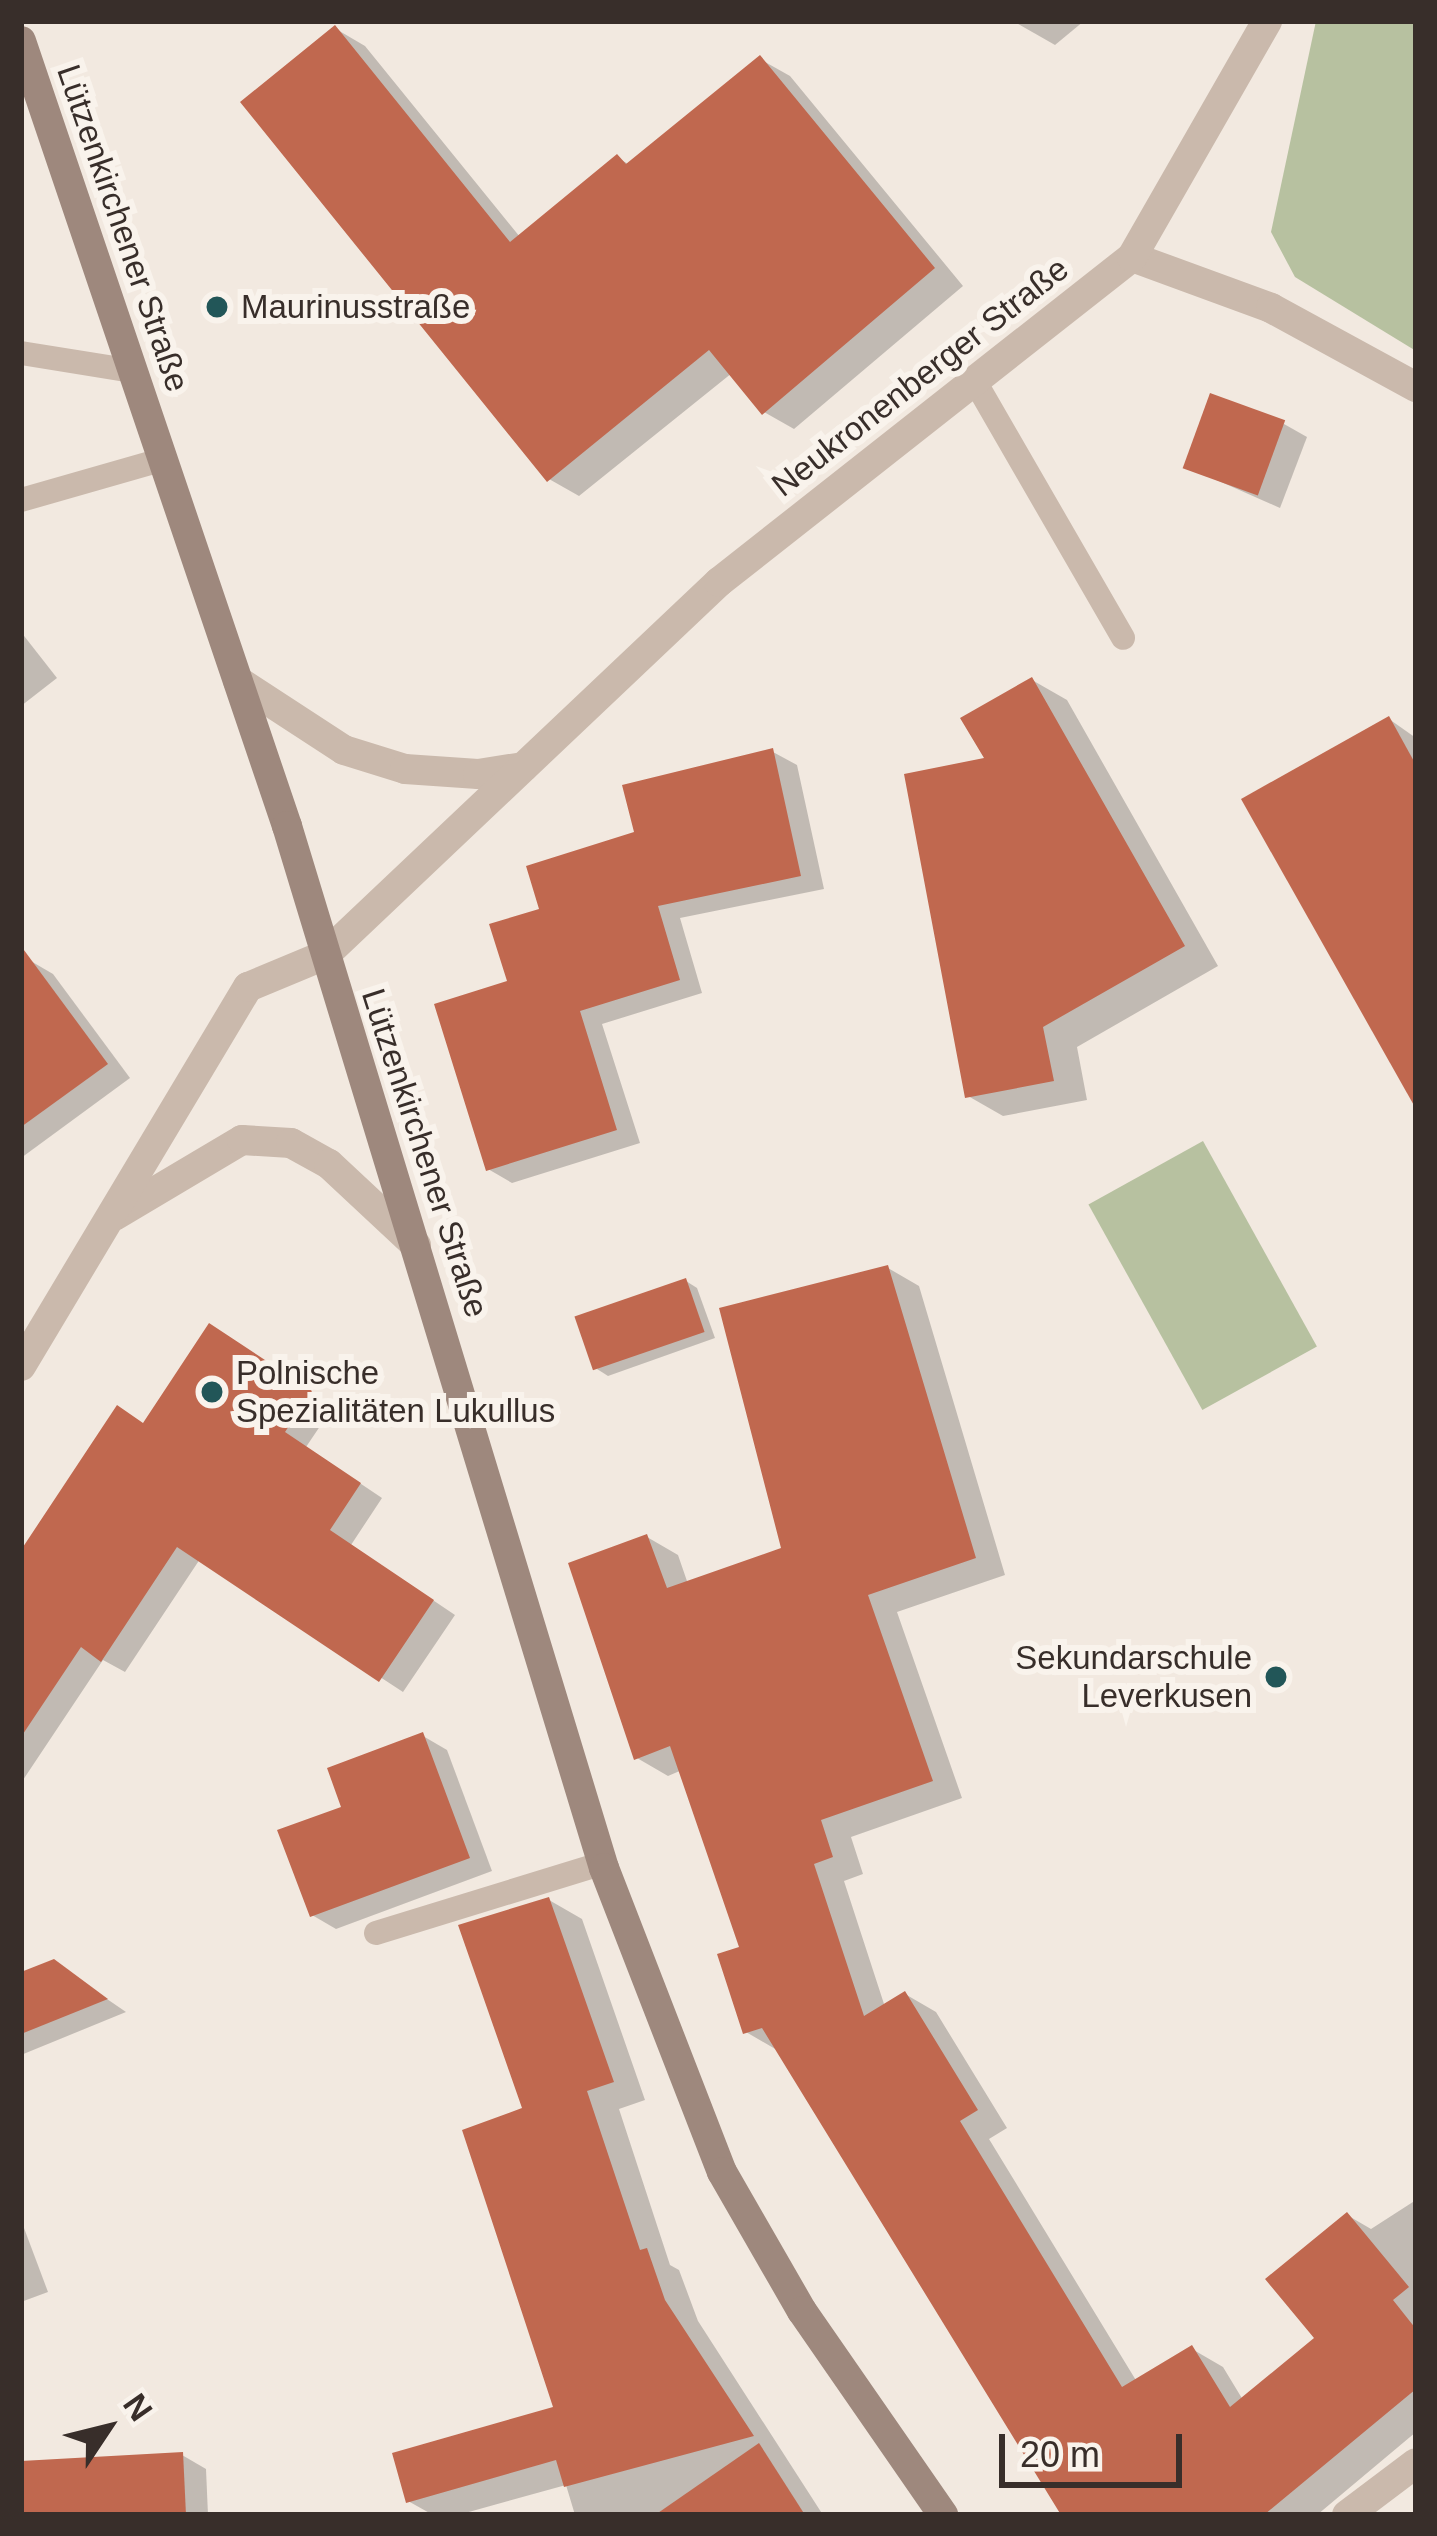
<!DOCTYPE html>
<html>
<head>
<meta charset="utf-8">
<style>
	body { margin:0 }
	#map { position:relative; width:1437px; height:2536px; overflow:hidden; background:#f2e9e0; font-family:Arial,sans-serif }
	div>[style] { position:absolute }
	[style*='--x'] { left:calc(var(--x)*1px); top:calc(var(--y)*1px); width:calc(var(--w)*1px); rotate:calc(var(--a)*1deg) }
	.green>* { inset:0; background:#b7c1a0; transform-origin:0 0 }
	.shadow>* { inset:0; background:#0003 }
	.building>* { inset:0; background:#c0684f; transform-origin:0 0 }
	.lane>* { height:24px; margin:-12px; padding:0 12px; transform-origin:12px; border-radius:12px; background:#cab9ac }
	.street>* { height:30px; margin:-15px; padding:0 15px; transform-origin:15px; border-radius:15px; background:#cab9ac }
	.secondary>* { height:30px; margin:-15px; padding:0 15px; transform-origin:15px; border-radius:15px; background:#9e887d }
	.dots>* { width:33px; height:33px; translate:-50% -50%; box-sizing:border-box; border:6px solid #f9f3ec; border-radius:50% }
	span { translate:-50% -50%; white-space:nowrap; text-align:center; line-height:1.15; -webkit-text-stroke:12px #f9f3ec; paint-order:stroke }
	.street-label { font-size:33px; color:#382e2a }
	.poi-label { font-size:33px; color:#382e2a }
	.left { translate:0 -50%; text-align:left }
	.right { translate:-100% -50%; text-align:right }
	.frame { position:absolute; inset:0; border:24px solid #382e2a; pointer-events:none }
	.north { position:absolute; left:48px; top:2368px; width:120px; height:120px; -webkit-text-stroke:9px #f9f3ec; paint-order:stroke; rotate:55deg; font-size:33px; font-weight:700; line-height:48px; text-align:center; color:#382e2a }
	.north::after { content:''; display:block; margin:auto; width:42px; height:54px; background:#382e2a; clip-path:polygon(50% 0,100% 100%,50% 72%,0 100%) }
	.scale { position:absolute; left:999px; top:2434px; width:183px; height:54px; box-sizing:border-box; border:6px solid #382e2a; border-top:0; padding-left:15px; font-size:36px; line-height:42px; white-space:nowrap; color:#382e2a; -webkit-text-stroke:9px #f9f3ec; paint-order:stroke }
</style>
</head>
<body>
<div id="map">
	<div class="green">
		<div style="clip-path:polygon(1316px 21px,1416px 21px,1416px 351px,1295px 277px,1271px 232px)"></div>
		<div style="left:1203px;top:1141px;width:235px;height:131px;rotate:61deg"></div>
	</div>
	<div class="shadow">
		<div style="clip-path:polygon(1013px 21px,1084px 21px,1055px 45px)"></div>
		<div style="clip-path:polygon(336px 29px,365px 46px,520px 237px,618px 158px,630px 165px,760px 59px,790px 76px,963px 286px,794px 429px,764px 412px,732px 373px,579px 496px,549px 479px)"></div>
		<div style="clip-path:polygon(1284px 424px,1307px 437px,1280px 508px,1185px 466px)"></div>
		<div style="clip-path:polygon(21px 632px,57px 678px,21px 706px)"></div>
		<div style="clip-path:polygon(1032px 680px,1067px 700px,1218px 966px,1077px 1047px,1087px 1100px,1003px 1116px,968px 1096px,989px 761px)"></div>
		<div style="clip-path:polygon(1389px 719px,1416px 738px,1416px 1104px)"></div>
		<div style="clip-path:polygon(773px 752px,797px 765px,824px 889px,680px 918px,702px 993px,602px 1024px,640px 1143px,512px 1183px,488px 1169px,511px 983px,542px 911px,638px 834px)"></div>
		<div style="clip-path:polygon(29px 960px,53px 974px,130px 1078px,21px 1158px,21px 966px)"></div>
		<div style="clip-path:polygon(888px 1268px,919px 1286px,1005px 1575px,897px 1612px,962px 1798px,851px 1837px,863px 1874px,844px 1881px,885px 2007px,905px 1994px,936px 2012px,1007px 2128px,989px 2139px,1137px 2382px,1192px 2349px,1223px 2367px,1243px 2400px,1318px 2339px,1347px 2215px,1371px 2229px,1416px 2200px,1416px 2432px,1317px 2515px,1065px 2515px,777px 2050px,746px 2032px,743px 1949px,682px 1770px,668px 1776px,637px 1758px,647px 1537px,678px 1555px,688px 1584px,785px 1550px)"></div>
		<div style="clip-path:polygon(686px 1281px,697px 1288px,715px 1338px,608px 1376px,597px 1369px)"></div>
		<div style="clip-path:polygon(232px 1339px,333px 1407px,306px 1447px,382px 1498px,351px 1545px,455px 1615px,403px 1692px,200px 1559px,125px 1672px,103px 1660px,21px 1783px,21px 1555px)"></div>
		<div style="clip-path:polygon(423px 1736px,447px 1750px,492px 1871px,336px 1929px,312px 1915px,345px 1808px)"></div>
		<div style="clip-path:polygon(549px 1900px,582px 1919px,645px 2100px,619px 2109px,670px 2265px,679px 2270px,698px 2321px,823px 2515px,575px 2515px,566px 2485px,458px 2515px,433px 2515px,408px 2501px,557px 2409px,525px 2110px)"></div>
		<div style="clip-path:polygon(53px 1962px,126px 2012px,21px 2055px,21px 1975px)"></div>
		<div style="clip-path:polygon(21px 2220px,48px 2292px,21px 2302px)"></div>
		<div style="clip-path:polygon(182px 2455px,206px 2469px,208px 2515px,21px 2515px,21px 2464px)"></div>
	</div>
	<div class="building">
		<div style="clip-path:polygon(335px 25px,510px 242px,617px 154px,626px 164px,760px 55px,935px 268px,762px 415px,709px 350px,547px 482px,240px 102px)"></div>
		<div style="left:1210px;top:393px;width:80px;height:80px;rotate:20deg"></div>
		<div style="clip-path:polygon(1032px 677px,1185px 946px,1043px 1027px,1054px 1081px,965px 1098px,904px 774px,984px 758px,960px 718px)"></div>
		<div style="clip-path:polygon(1389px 716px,1416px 765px,1416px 1109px,1241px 799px)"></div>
		<div style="clip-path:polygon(773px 748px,801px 876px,658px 906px,680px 980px,580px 1011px,617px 1130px,486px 1171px,434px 1004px,507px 981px,489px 924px,539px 909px,526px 866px,634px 832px,622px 785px)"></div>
		<div style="clip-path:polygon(21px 946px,108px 1064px,21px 1127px)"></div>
		<div style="clip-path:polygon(888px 1265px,976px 1558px,868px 1595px,933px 1781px,821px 1820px,833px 1857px,814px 1864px,864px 2016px,905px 1991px,978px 2110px,960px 2121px,1122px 2387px,1192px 2345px,1230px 2407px,1314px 2338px,1265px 2279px,1347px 2212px,1409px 2287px,1393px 2300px,1416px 2329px,1416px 2389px,1264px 2515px,1061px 2515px,762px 2028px,743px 2034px,717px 1954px,739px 1947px,670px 1746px,634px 1760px,568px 1563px,647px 1534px,667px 1588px,781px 1548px,719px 1308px)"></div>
		<div style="left:686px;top:1278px;width:57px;height:118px;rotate:71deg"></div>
		<div style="clip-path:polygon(209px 1323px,312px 1391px,285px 1432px,361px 1483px,330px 1530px,434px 1600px,379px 1682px,177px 1547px,101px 1662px,81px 1647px,21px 1737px,21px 1550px,117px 1405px,143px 1423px)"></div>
		<div style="clip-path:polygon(423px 1732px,470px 1858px,310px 1917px,277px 1830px,341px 1807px,327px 1768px)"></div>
		<div style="clip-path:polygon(549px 1897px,614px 2082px,587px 2091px,640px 2250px,647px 2248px,665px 2300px,754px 2436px,564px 2487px,556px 2460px,406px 2503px,392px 2453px,553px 2407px,462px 2130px,522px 2108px,458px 1925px)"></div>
		<div style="clip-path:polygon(54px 1959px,108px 1999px,21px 2034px,21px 1972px)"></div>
		<div style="clip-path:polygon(759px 2443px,805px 2515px,655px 2515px)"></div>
		<div style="clip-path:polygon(183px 2452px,186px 2515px,21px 2515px,21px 2461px)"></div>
	</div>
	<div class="lane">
		<div style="--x:21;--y:353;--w:114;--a:9.1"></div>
		<div style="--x:973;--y:378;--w:300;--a:60"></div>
		<div style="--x:21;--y:500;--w:149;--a:-16"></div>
		<div style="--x:376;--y:1933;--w:238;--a:-17.1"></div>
	</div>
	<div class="street">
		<div style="--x:1132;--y:257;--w:148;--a:20.1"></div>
		<div style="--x:1271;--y:308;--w:165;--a:28.6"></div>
		<div style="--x:238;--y:681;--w:126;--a:33.1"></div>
		<div style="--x:344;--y:750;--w:64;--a:17.3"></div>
		<div style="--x:405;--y:769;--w:73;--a:3.9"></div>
		<div style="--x:478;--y:774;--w:46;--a:-8.8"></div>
		<div style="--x:114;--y:1216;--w:149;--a:-30.7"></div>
		<div style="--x:242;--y:1140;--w:49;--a:3.5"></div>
		<div style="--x:291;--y:1143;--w:43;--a:28.9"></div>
		<div style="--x:329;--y:1164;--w:119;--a:43"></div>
		<div style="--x:21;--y:1366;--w:442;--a:-59.1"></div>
		<div style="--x:248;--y:987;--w:83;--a:-22.6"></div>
		<div style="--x:325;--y:955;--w:543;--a:-43.43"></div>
		<div style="--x:719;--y:582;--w:526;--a:-38.2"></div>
		<div style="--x:1132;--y:257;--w:272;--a:-60.2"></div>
		<div style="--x:1347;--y:2515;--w:86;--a:-37"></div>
	</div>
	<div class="secondary">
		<div style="--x:21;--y:41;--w:829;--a:71.28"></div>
		<div style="--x:287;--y:826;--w:1089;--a:73.08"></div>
		<div style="--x:604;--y:1868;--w:326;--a:68.8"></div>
		<div style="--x:722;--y:2172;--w:160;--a:60.1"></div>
		<div style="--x:802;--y:2311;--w:248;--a:55.3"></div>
	</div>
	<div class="dots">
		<div style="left:217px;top:307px;background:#225658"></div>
		<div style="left:212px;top:1392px;background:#225658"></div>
		<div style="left:1276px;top:1677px;background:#225658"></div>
	</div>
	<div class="street-label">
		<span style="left:123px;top:228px;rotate:71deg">Lützenkirchener Straße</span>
		<span style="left:920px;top:377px;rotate:-38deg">Neukronenberger Straße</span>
		<span style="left:425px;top:1153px;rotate:72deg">Lützenkirchener Straße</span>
	</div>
	<div class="poi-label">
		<span class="left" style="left:241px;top:307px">Maurinusstraße</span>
		<span class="left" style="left:236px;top:1392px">Polnische<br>Spezialitäten Lukullus</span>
		<span class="right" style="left:1252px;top:1677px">Sekundarschule<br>Leverkusen</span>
	</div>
	<div class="frame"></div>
	<div class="north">N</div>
	<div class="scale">20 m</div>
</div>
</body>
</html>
